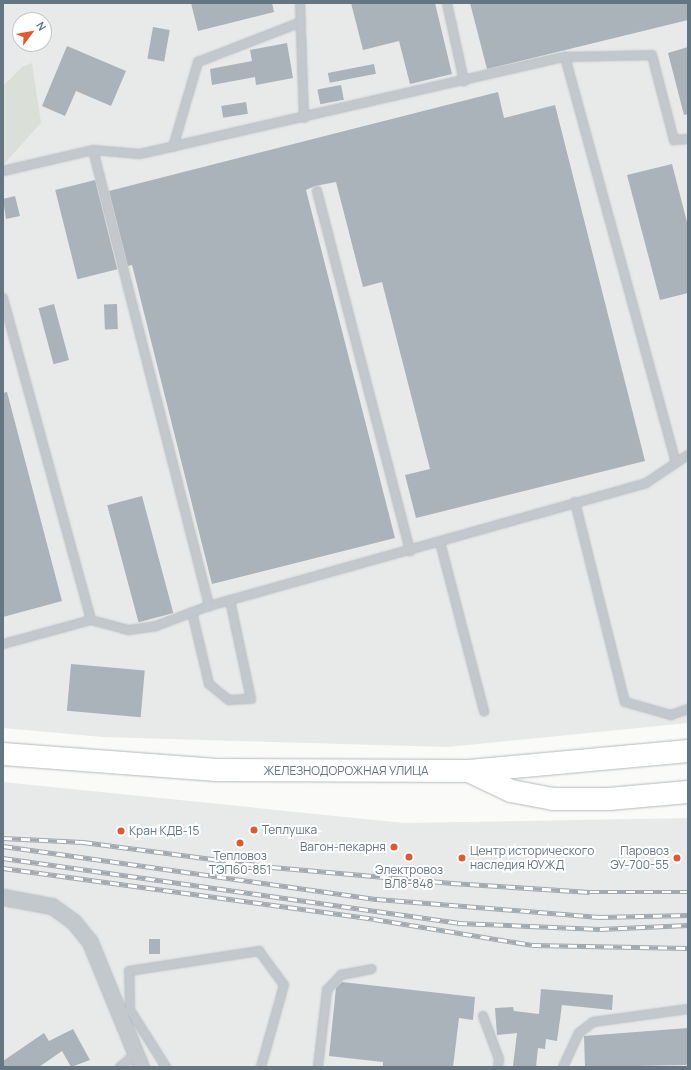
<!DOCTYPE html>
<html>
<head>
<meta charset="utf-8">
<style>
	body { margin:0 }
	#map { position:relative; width:691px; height:1070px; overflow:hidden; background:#fafaf8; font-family:Manrope,sans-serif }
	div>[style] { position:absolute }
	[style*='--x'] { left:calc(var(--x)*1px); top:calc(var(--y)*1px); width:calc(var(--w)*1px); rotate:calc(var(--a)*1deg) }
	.built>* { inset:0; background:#e8e9e9 }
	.green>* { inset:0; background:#dadfd7 }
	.building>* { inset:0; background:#aab3b9; transform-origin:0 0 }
	.roads { filter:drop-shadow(0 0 1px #b3babf) drop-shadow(0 0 1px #b3babf) }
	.service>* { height:8px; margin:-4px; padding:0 4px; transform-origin:4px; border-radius:4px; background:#c3c8cc }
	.minor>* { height:15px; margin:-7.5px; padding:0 7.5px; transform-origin:7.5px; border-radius:7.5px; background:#c3c8cc }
	.secondary>* { height:22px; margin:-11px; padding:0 11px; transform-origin:11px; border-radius:11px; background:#fff }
	.rail>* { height:4.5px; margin-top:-2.25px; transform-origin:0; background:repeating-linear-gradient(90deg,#fff 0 9px,#a2aab0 0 18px); box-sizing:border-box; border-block:1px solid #a2aab0 }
	.dots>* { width:11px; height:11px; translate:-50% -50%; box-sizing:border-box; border:2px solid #fff; border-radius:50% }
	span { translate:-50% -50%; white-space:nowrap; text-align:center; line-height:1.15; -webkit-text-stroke:4px #fff; paint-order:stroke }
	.street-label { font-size:12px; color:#657683 }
	.poi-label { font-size:12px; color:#657683 }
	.left { translate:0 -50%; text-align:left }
	.right { translate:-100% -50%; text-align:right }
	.frame { position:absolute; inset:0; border:4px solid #657683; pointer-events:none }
	.north { position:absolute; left:12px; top:12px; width:40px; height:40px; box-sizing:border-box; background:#fff; border:1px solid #c1c8cd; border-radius:50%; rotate:58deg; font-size:11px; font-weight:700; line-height:16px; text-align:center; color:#657683 }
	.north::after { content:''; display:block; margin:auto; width:14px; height:18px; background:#e4572e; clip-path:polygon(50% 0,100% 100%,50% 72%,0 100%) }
</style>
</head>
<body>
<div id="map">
	<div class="built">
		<div style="clip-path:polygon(evenodd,3px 3px,688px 3px,688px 723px,448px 747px,103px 737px,3px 728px,3px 3px,20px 20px,44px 20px,44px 44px,20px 44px,20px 20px)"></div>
		<div style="clip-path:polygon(3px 782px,404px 823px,688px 818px,688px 1067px,3px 1067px)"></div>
	</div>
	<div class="green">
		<div style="clip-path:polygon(32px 63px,41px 123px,3px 165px,3px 86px,22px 67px)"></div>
	</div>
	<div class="building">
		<div style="clip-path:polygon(191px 3px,272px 3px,274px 12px,198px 31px)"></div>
		<div style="clip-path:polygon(351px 3px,435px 3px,452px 74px,410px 84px,399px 41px,363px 50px)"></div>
		<div style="clip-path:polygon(470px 3px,688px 3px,688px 20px,487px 69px)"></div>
		<div style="left:153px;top:27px;width:17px;height:32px;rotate:10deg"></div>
		<div style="clip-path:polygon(287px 43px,293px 78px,256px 85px,255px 77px,212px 85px,210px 69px,252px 61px,250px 50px)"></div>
		<div style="clip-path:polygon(67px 46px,126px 71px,111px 106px,76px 91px,65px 116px,42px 106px)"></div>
		<div style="clip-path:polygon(688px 47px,688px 114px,684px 115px,668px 53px)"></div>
		<div style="left:374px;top:64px;width:10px;height:47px;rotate:79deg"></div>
		<div style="left:341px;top:85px;width:15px;height:24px;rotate:79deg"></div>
		<div style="clip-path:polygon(498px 92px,504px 118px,555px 105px,645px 461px,416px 518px,405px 475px,430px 469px,382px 282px,363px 287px,336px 182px,315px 186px,306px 190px,395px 538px,212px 584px,132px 265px,128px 266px,109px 191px)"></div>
		<div style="left:246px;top:102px;width:12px;height:25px;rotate:81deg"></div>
		<div style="clip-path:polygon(672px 164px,688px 226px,688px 293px,660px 300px,627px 175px)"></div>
		<div style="left:95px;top:180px;width:92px;height:41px;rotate:76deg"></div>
		<div style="clip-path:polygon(15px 196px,20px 216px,6px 219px,3px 199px)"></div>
		<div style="left:54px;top:304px;width:58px;height:16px;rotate:75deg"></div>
		<div style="left:117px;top:304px;width:25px;height:13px;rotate:88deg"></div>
		<div style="clip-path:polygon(7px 392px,62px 601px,3px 617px,3px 393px)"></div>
		<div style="left:142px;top:496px;width:121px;height:36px;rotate:75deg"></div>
		<div style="left:71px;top:664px;width:74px;height:47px;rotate:5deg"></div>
		<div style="left:149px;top:939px;width:11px;height:15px"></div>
		<div style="clip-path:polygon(342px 982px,475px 997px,473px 1020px,459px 1018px,453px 1067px,383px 1067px,383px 1062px,329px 1056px,336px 988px)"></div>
		<div style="clip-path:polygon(541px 989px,613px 995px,612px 1010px,562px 1005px,557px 1041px,546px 1039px,545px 1049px,538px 1048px,536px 1067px,513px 1066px,517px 1033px,497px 1035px,495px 1008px,513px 1007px,514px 1011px,539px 1014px)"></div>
		<div style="clip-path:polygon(688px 1028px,688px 1065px,585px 1067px,584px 1036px)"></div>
		<div style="clip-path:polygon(73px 1029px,90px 1060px,71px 1067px,62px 1051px,39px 1067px,3px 1067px,3px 1061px,44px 1033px,49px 1041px)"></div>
	</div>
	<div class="roads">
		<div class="service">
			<div style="--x:300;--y:3;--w:115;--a:88"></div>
			<div style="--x:447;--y:3;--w:80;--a:77.7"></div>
			<div style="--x:565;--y:57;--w:420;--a:74.7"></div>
			<div style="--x:173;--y:147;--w:89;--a:-73.6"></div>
			<div style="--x:198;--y:62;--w:110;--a:-21.2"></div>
			<div style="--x:93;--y:150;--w:471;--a:75.7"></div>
			<div style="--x:3;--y:171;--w:92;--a:-13.1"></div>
			<div style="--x:93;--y:150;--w:47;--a:4.9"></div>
			<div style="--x:140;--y:154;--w:436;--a:-12.9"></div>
			<div style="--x:565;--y:57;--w:87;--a:-1.3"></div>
			<div style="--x:652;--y:55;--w:88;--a:75.5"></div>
			<div style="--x:674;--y:140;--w:14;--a:-4"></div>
			<div style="--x:317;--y:191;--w:372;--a:75.5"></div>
			<div style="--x:3;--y:298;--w:334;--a:74.7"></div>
			<div style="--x:91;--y:620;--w:91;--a:164.7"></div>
			<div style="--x:575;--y:502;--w:206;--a:76"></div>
			<div style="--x:625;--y:702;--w:48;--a:15.8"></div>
			<div style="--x:671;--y:715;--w:18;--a:-19"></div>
			<div style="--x:440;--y:542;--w:175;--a:75.4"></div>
			<div style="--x:192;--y:612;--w:74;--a:76.7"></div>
			<div style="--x:209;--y:684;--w:26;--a:39"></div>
			<div style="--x:229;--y:700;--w:22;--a:-3"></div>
			<div style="--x:251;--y:699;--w:101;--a:-102"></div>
			<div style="--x:91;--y:620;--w:39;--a:15"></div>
			<div style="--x:129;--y:630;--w:27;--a:-8"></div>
			<div style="--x:156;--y:626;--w:57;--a:-20.7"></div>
			<div style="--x:209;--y:606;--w:454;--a:-15.7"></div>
			<div style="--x:646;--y:483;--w:50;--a:-33.7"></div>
			<div style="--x:483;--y:1016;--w:46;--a:69.6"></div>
			<div style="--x:499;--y:1059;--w:8;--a:97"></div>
			<div style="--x:120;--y:1067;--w:23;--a:-40"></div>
			<div style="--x:166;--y:1067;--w:67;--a:-122.3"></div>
			<div style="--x:130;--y:1010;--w:39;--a:-91"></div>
			<div style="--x:129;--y:971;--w:132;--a:-8.7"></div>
			<div style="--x:259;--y:951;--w:42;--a:53.7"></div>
			<div style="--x:284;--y:985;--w:85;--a:105.7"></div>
			<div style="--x:318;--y:1067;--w:78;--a:-83.3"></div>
			<div style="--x:327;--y:990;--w:21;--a:-47"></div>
			<div style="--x:341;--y:975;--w:31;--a:-11"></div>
			<div style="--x:563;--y:1067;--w:38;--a:-65"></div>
			<div style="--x:579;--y:1033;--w:18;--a:-38"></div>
			<div style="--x:593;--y:1022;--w:96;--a:-7.8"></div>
		</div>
		<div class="minor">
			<div style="--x:3;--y:897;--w:50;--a:10.4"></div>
			<div style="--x:52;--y:906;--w:26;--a:36"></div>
			<div style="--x:73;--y:921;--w:27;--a:51"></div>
			<div style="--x:90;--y:942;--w:135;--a:67.8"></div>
		</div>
		<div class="secondary">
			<div style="--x:3;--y:754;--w:214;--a:4.3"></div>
			<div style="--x:216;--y:770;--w:253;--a:0.2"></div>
			<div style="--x:469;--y:771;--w:220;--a:-5.2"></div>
			<div style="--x:469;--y:771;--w:47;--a:25.5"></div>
			<div style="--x:511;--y:791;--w:43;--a:10.8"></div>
			<div style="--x:553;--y:799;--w:56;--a:0"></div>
			<div style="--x:609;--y:799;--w:79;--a:-5.1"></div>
		</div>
	</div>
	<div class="rail">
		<div style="--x:3;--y:838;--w:80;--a:2.9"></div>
		<div style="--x:83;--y:842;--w:191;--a:7.5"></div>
		<div style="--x:272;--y:867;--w:181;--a:5.1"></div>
		<div style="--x:452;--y:883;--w:138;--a:3.7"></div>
		<div style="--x:590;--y:892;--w:98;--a:0"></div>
		<div style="--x:3;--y:846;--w:378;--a:8.1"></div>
		<div style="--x:377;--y:899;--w:223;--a:4.6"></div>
		<div style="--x:599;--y:917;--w:89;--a:-1.3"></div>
		<div style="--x:3;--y:858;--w:460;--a:8.1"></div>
		<div style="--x:458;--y:923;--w:142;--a:2.4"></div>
		<div style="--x:600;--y:929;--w:88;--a:-2.6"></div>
		<div style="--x:3;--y:868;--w:374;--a:7.8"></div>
		<div style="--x:374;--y:919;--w:160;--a:9.3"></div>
		<div style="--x:532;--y:945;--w:156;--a:1.1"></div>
	</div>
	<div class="dots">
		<div style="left:254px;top:830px;background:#e4572e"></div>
		<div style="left:121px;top:831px;background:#e4572e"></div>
		<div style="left:240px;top:843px;background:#e4572e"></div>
		<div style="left:394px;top:847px;background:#e4572e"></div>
		<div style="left:409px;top:857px;background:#e4572e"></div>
		<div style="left:462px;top:858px;background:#e4572e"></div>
		<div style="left:677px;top:858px;background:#e4572e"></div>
	</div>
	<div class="street-label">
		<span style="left:346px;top:771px">ЖЕЛЕЗНОДОРОЖНАЯ УЛИЦА</span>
	</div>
	<div class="poi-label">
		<span class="left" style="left:262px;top:830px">Теплушка</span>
		<span class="left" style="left:129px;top:831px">Кран КДВ-15</span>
		<span class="right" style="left:386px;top:847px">Вагон-пекарня</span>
		<span class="left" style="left:470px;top:858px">Центр исторического<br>наследия ЮУЖД</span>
		<span class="right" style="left:669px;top:858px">Паровоз<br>ЭУ-700-55</span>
		<span style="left:240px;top:863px">Тепловоз<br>ТЭП60-851</span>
		<span style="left:409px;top:877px">Электровоз<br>ВЛ8-848</span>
	</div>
	<div class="frame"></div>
	<div class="north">N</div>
</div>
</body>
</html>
